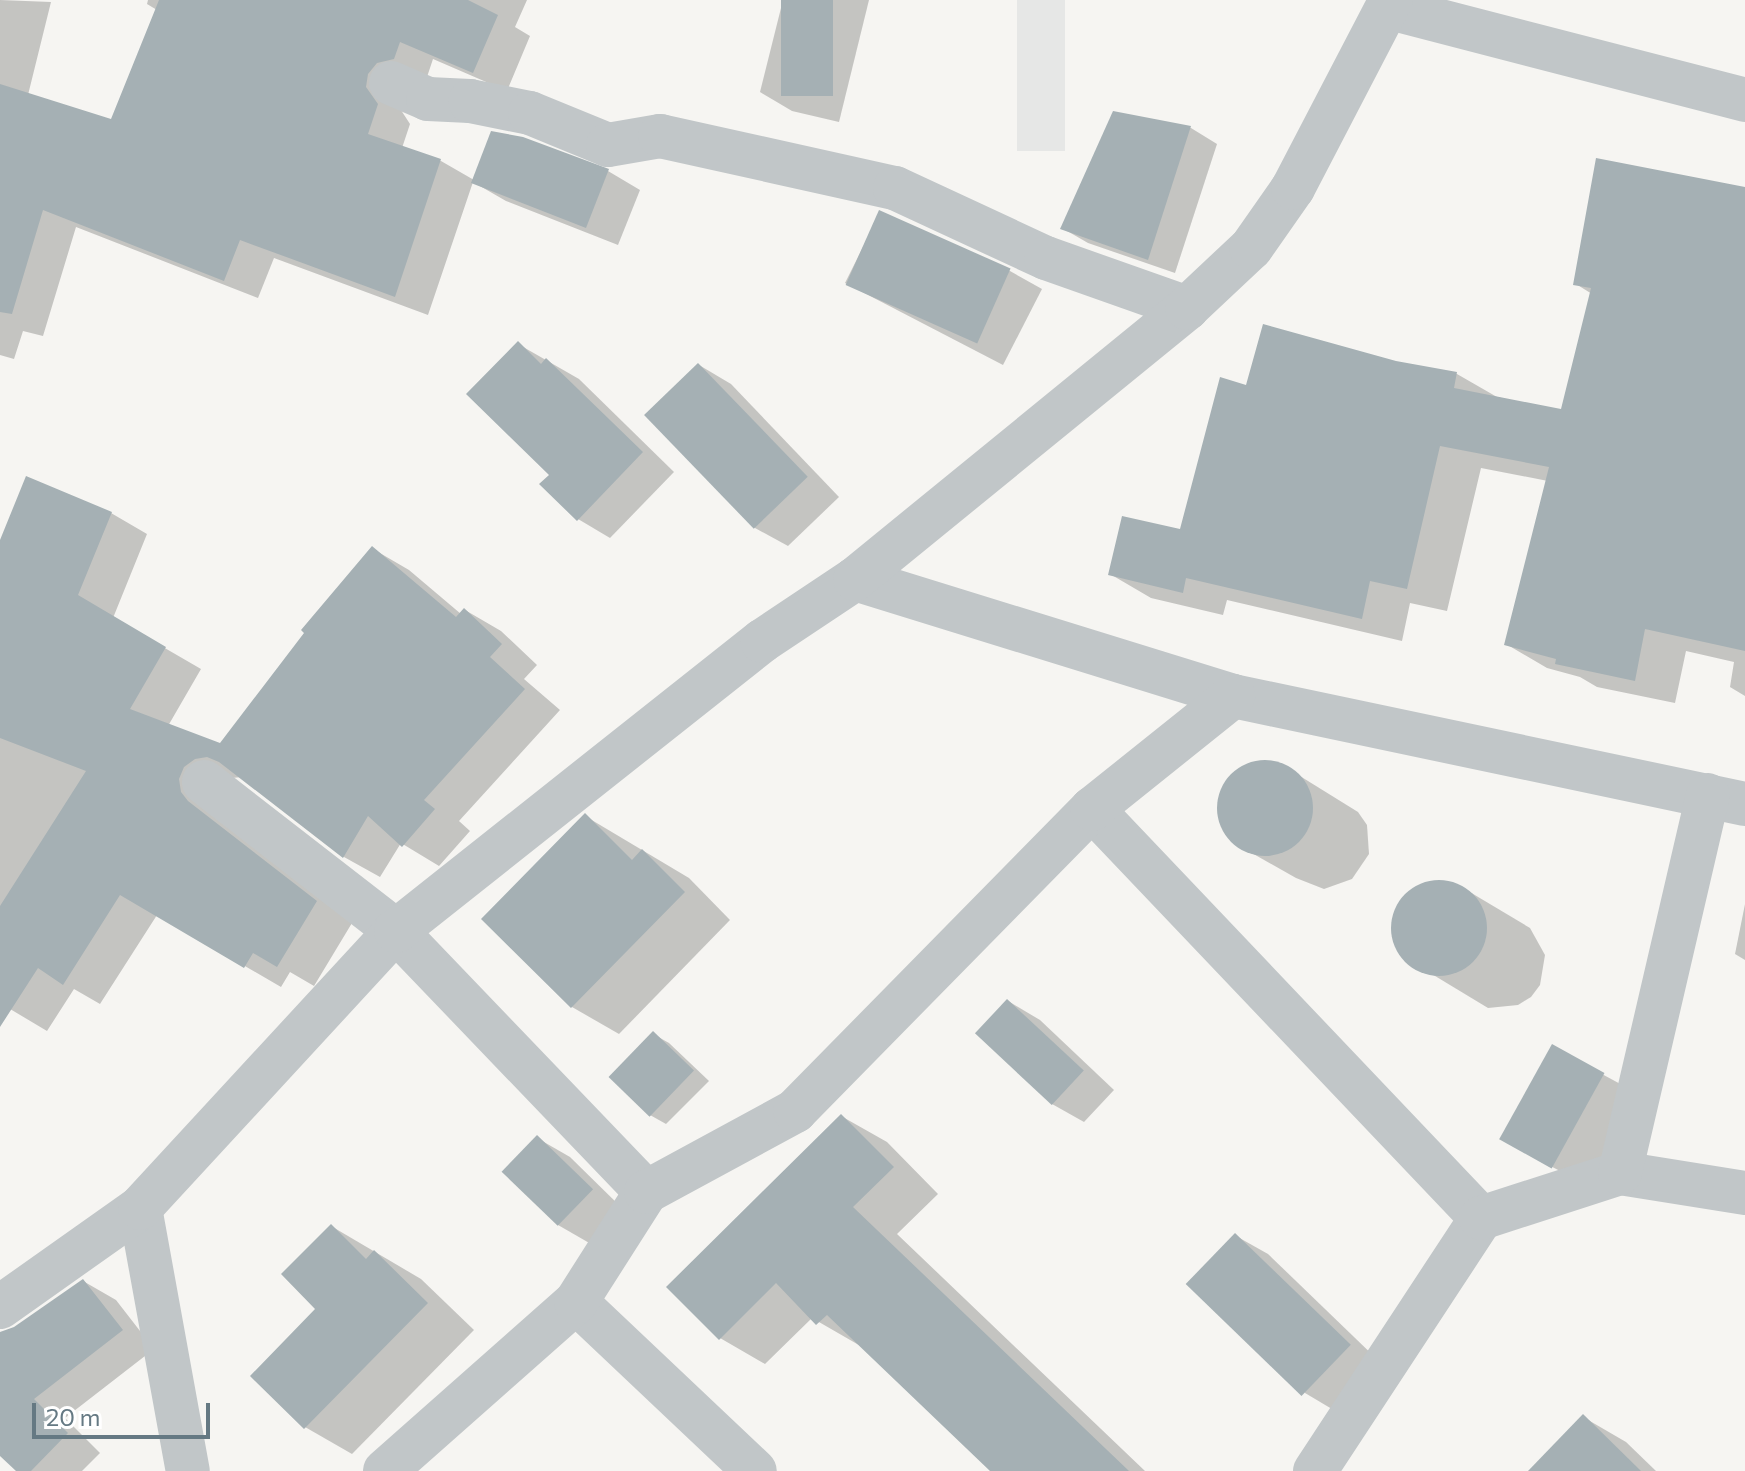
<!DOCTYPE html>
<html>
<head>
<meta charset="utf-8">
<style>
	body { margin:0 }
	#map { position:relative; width:1745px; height:1471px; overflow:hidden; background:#f6f5f2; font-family:Commissioner,sans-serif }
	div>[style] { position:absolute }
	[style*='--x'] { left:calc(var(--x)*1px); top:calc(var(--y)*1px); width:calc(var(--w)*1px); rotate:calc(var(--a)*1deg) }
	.built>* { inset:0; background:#e6e7e6; transform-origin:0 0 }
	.shadow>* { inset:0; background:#0003 }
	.building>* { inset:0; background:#a5b0b4; transform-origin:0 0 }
	.round { border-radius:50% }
	.street>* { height:44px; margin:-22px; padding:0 22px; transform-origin:22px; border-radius:22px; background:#c1c6c8 }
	span { translate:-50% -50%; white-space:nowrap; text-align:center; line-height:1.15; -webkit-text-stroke:8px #fff; paint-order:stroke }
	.scale { position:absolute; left:32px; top:1403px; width:178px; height:36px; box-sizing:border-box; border:4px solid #657983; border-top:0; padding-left:10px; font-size:24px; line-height:28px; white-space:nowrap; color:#657983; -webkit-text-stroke:6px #fff; paint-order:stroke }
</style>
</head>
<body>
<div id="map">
	<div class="built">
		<div style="left:1017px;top:0;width:48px;height:151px"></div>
	</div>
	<div class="shadow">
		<div style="clip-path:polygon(0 0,51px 2px,28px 95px,112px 122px,157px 10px,147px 4px,148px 0,527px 0,515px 27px,530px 36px,507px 91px,433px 59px,427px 77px,399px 107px,410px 124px,402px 148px,441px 161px,474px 180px,608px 171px,640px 190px,618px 245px,506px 201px,473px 182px,428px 315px,274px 258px,258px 298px,76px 227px,43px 336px,23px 331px,14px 359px,0 355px)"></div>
		<div style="clip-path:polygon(783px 0,869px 0,839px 122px,792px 111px,760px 92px)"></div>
		<div style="clip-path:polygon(1115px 113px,1191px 128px,1217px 144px,1175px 273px,1088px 243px,1062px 228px)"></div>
		<div style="clip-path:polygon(1745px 189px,1745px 696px,1730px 687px,1734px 662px,1686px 651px,1675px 703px,1597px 687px,1580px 677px,1547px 668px,1506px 644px,1548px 481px,1481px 468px,1447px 611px,1410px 603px,1402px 641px,1227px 600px,1223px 615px,1151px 598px,1110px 574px,1181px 532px,1248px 387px,1395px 363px,1457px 374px,1497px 397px,1563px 412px,1592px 294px,1576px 284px)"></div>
		<div style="clip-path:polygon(880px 213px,1010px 271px,1042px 289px,1003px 365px,845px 283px)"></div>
		<div style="clip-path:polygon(518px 344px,579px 379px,674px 472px,610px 538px,578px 519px,551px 475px)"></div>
		<div style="clip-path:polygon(699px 365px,731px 384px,839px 497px,788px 546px,755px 528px)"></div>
		<div style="clip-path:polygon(111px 513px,147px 534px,113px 618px,201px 669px,168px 726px,221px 746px,373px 549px,409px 570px,461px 614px,465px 610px,501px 631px,537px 665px,524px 679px,560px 710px,459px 821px,470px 831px,439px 866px,401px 843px,380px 877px,344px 857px,242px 777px,232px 778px,352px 923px,314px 986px,290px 972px,281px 987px,157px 915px,100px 1004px,74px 989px,47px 1031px,0 1003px,0 545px)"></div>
		<div style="clip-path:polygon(1257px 763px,1287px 768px,1358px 812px,1367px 825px,1369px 854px,1352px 879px,1324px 889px,1296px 878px,1236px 844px,1226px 833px,1219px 803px,1231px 777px)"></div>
		<div style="clip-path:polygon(585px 816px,689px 878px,730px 920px,619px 1034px,572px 1007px)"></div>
		<div style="clip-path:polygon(1427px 883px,1458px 885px,1530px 928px,1545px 955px,1540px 985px,1531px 997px,1518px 1005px,1488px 1008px,1402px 956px,1396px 943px,1395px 913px,1402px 899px)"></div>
		<div style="clip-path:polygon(1745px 904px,1745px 960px,1735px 954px)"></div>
		<div style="clip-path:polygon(1008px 1001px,1040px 1020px,1114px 1090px,1084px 1122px,1052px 1104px)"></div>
		<div style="clip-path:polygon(653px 1034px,669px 1043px,709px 1081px,666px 1124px,650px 1115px,611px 1077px)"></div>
		<div style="clip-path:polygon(1552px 1047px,1637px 1093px,1587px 1185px,1535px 1158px)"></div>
		<div style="clip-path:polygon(841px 1116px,887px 1142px,938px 1194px,897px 1234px,1145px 1471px,993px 1471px,864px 1348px,812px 1318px,765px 1364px,720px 1338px)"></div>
		<div style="clip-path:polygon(537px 1138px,570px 1157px,624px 1210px,591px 1244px,558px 1225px)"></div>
		<div style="clip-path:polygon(331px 1226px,421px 1279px,474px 1330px,352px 1454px,305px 1427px)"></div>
		<div style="clip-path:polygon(1236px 1236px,1268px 1254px,1382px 1364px,1337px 1412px,1305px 1393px)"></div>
		<div style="clip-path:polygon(83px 1281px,116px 1300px,154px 1349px,65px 1418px,100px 1453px,82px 1471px,18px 1471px,0 1453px,0 1363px)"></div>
		<div style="clip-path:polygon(1583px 1417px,1626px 1442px,1656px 1471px,1531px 1471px)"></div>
	</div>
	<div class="building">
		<div style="clip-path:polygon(159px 0,468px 0,498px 15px,473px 73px,400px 42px,394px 59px,377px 63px,368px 74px,366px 87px,378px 104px,368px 134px,441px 159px,395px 297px,240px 240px,224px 281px,43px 210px,12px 314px,0 312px,0 84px,111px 119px)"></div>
		<div style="left:781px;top:0;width:52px;height:96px"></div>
		<div style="clip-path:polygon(1113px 111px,1191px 126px,1148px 260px,1060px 229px)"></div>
		<div style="clip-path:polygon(491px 131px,523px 137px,609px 169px,586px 228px,471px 183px)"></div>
		<div style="clip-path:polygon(1596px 158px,1745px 187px,1745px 651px,1645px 629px,1635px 681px,1555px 664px,1556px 659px,1504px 645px,1549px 467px,1440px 446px,1407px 589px,1370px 581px,1362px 619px,1186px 578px,1183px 593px,1108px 575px,1122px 516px,1180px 529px,1220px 377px,1246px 385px,1263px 324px,1396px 361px,1457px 372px,1454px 388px,1561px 409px,1591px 288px,1573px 285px)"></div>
		<div style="left:879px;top:210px;width:144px;height:82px;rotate:24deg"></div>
		<div style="clip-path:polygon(518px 341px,541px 364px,546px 358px,643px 452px,577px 521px,539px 484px,549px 475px,466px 394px)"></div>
		<div style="left:698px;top:363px;width:158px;height:75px;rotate:46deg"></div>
		<div style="clip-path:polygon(26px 476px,112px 512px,78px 595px,166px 647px,130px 709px,220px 743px,304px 633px,301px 630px,372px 546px,456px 617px,464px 608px,502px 644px,490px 657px,525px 689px,424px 800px,435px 809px,402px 847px,368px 816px,343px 858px,219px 762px,207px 757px,195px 759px,184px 767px,179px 779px,181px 792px,188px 801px,317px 901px,277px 967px,253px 953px,244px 968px,120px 895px,63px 985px,38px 968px,0 1027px,0 906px,86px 771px,0 738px,0 540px)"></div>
		<div class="round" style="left:1217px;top:760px;width:96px;height:96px"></div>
		<div style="clip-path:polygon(585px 813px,632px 860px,642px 849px,685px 892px,571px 1008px,481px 919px)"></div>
		<div class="round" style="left:1391px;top:880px;width:96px;height:96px"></div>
		<div style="left:1007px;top:999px;width:105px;height:47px;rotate:43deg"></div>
		<div style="left:653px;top:1031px;width:57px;height:64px;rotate:44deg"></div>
		<div style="left:1552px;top:1044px;width:60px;height:109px;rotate:29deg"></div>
		<div style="clip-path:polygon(841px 1114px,894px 1167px,853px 1207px,1129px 1471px,990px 1471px,827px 1315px,816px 1325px,776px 1283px,719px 1340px,666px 1287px)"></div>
		<div style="left:537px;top:1135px;width:78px;height:51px;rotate:44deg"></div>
		<div style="clip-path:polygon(331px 1224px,366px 1259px,374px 1250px,428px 1303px,304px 1429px,250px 1376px,315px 1309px,281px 1274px)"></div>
		<div style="left:1235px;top:1233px;width:161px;height:71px;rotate:44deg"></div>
		<div style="clip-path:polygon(83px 1279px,123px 1330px,34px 1399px,68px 1433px,31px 1471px,16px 1471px,0 1456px,0 1332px,14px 1327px)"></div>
		<div style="clip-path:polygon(1583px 1414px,1641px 1471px,1528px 1471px)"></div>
	</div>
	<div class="street">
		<div style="--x:1390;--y:8;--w:367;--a:14.5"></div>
		<div style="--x:391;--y:83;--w:40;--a:23.4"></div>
		<div style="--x:428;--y:99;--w:42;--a:2.7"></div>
		<div style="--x:470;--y:101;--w:61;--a:11.3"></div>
		<div style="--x:530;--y:113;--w:84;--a:22.3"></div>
		<div style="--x:608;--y:145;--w:53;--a:-9.8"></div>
		<div style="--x:660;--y:136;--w:241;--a:12.5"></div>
		<div style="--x:895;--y:188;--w:166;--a:24.9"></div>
		<div style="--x:1046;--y:258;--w:150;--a:19.5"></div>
		<div style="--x:855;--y:579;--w:396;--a:17.2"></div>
		<div style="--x:1233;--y:696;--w:523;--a:11.91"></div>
		<div style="--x:204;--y:782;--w:243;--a:37.8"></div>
		<div style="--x:396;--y:931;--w:361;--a:46.2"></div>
		<div style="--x:1092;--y:809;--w:564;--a:46.44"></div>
		<div style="--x:1620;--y:1173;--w:127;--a:9.1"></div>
		<div style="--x:140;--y:1208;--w:267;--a:79.7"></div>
		<div style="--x:576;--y:1302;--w:246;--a:43.4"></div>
		<div style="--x:0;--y:1307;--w:171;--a:-35.3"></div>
		<div style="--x:140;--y:1208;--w:377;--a:-47.3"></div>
		<div style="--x:396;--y:931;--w:467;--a:-38.4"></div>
		<div style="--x:762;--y:641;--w:112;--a:-33.7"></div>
		<div style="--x:855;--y:579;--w:429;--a:-39.2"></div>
		<div style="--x:1187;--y:308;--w:88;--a:-43.2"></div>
		<div style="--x:1251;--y:248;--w:73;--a:-55"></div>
		<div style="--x:1293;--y:188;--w:212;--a:-62.5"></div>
		<div style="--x:385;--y:1471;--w:255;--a:-41.5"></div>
		<div style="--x:576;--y:1302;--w:130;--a:-57.5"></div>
		<div style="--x:646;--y:1192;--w:170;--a:-28.5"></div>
		<div style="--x:795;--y:1111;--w:424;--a:-45.5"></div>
		<div style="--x:1092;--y:809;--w:181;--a:-38.7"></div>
		<div style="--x:1315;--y:1471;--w:303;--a:-56.7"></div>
		<div style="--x:1481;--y:1218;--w:146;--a:-17.9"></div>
		<div style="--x:1620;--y:1173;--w:388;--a:-76.9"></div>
	</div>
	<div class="scale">20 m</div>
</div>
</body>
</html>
